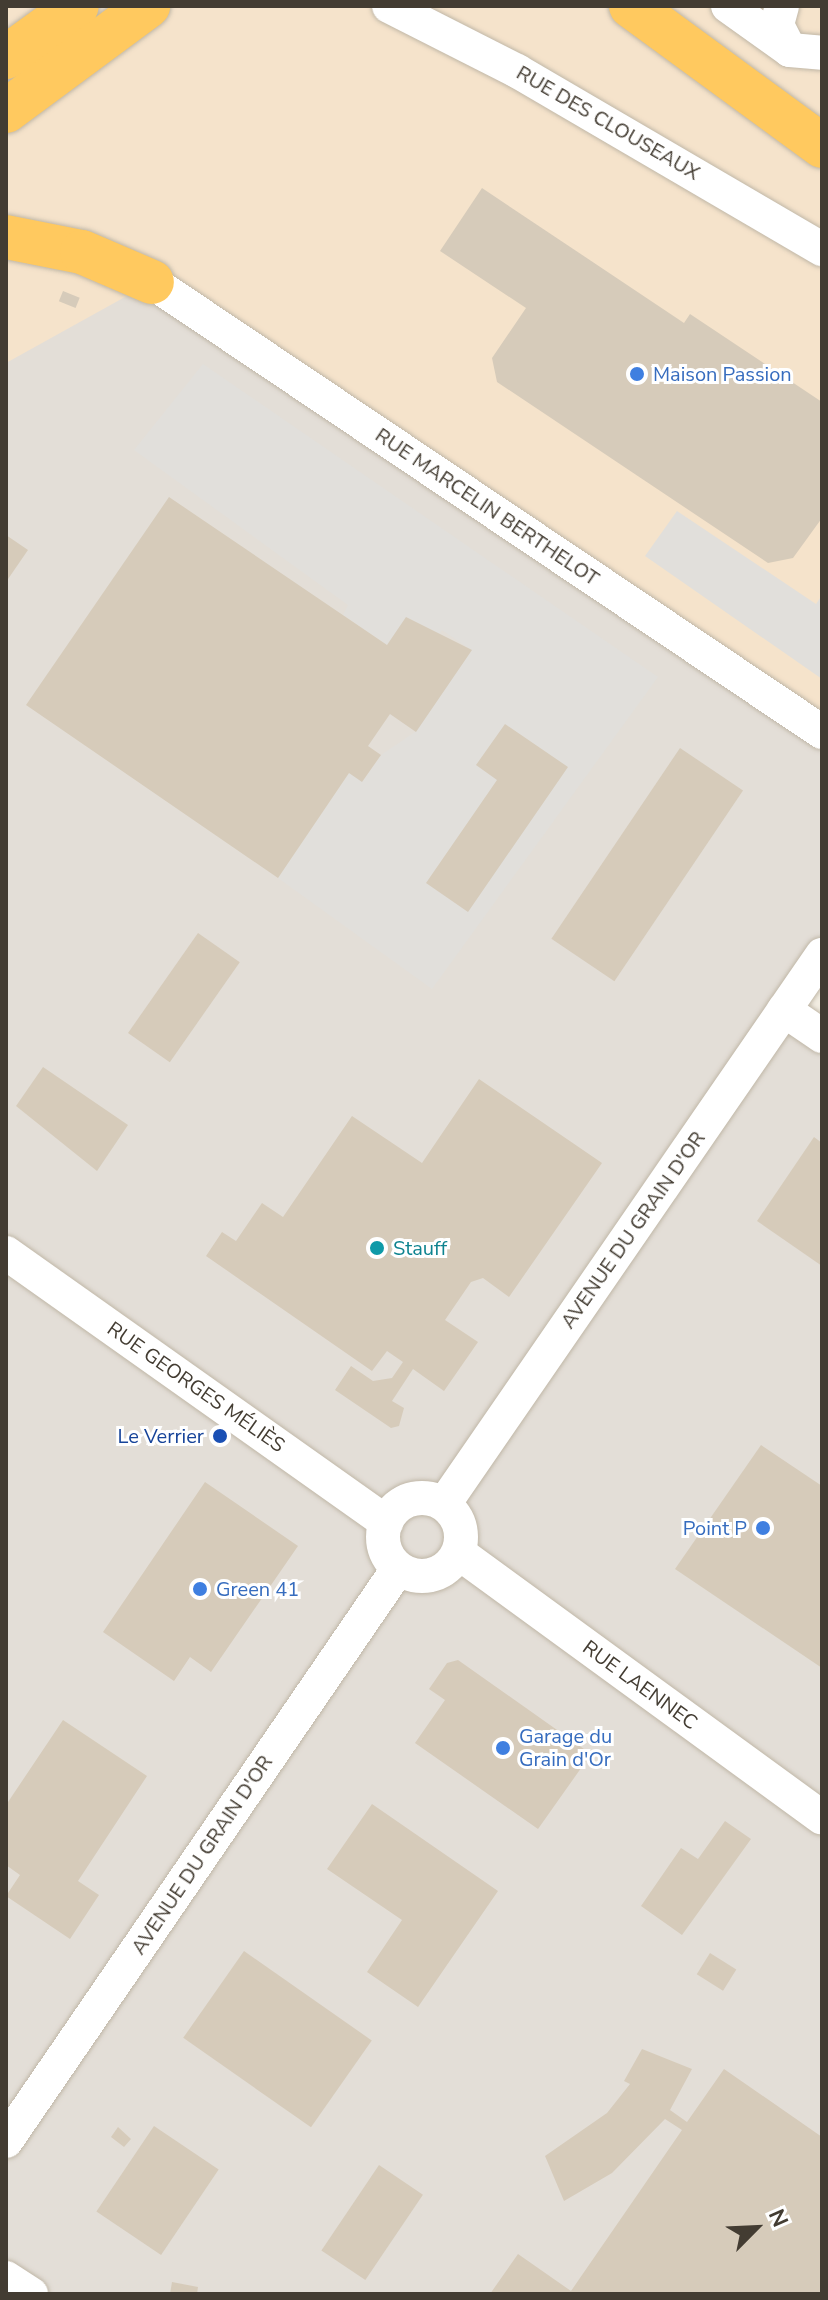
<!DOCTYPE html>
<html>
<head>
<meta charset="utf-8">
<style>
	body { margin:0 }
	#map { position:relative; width:828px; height:2300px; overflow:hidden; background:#f2ede2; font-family:"Nunito Sans",sans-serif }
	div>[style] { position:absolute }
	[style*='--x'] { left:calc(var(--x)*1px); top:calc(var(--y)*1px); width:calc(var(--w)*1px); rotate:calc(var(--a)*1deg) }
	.commercial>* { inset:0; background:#f5e3cb }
	.industrial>* { inset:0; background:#e3ded7 }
	.parking>* { inset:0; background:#e1dfdb }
	.building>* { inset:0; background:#d6cbba; transform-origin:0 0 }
	.roads { filter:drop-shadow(0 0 2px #c0b7a7) drop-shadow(0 0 2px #c0b7a7) }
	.minor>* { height:34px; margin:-17px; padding:0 17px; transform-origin:17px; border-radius:17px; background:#fff }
	.minor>.ring { margin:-17px; padding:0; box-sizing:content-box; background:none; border:34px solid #fff; border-radius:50% }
	.highway>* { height:44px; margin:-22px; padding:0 22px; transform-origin:22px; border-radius:22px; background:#ffc95f }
	.dots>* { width:22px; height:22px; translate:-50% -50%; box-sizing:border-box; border:4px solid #fff; border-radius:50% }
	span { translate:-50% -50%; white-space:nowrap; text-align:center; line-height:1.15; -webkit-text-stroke:6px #fff; paint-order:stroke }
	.street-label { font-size:20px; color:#433c32 }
	.shop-label { font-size:20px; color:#366cbe }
	.left { translate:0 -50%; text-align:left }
	.right { translate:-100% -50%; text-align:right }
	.culture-label { font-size:20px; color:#0d838f }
	.transit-label { font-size:20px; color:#164399 }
	.frame { position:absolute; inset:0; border:8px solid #433c32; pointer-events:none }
	.north { position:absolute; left:716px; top:2188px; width:80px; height:80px; -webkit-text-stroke:6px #fff; paint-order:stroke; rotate:66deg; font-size:22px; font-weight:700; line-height:32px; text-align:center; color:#433c32 }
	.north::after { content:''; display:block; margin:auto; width:28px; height:36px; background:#433c32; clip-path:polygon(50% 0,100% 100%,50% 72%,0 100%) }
</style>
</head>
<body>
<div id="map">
	<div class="commercial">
		<div style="clip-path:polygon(6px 6px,822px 6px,822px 732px,6px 363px)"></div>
	</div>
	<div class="industrial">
		<div style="clip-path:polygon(152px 282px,822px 732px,822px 955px,784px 1010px,822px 1036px,822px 2294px,6px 2294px,6px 363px)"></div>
	</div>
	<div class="parking">
		<div style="clip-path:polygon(203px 364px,658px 677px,432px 989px,278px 878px,349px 773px,363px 781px,381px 755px,415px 732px,471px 650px,442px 630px,437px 638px,387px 645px,343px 615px,348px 605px,134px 450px)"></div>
		<div style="clip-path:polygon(677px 511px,816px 604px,822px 595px,822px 679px,645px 556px)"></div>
	</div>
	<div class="building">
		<div style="clip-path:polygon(482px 188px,684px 323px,690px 314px,822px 402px,822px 518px,793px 558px,768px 563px,497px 382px,492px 358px,526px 308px,440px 251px)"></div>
		<div style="left:63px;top:291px;width:18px;height:11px;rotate:22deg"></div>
		<div style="clip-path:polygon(169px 497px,387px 645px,406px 617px,472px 650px,416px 732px,390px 714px,368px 746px,381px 755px,362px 782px,349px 773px,278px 878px,26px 705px)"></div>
		<div style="clip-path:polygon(6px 535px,28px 550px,6px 582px)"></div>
		<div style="clip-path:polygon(505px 724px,568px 767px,468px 912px,426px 883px,497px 780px,476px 765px)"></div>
		<div style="left:680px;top:748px;width:76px;height:230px;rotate:34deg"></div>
		<div style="left:198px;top:933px;width:51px;height:122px;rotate:35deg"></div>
		<div style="clip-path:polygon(43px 1067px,128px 1125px,97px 1171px,16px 1106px)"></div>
		<div style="clip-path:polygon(479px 1079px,602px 1163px,509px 1297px,483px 1278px,471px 1282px,445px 1320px,478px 1342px,444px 1391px,413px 1369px,392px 1401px,404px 1408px,399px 1426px,391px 1428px,335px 1390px,351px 1366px,373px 1381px,392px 1378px,403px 1362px,387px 1351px,372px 1371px,206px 1256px,222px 1232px,236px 1241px,262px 1203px,283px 1217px,352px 1116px,422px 1163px)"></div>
		<div style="clip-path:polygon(814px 1137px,822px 1143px,822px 1266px,757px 1221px)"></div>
		<div style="clip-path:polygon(761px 1445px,822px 1486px,822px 1668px,675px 1569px)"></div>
		<div style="clip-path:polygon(205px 1482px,298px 1546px,211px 1672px,190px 1657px,174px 1681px,103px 1632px)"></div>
		<div style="clip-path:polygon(458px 1660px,591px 1754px,538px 1829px,415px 1743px,445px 1700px,429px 1689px,447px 1663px)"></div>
		<div style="clip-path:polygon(63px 1720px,147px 1776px,78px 1881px,99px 1895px,70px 1939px,6px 1896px,20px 1875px,6px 1865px,6px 1805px)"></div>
		<div style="clip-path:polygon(372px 1804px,498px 1891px,418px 2007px,367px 1972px,402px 1920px,327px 1869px)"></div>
		<div style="clip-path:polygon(725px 1821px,751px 1839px,682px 1935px,641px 1906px,681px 1848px,698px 1859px)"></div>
		<div style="left:244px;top:1951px;width:156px;height:106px;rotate:35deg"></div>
		<div style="left:710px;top:1953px;width:31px;height:25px;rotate:32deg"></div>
		<div style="clip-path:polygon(642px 2049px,692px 2069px,670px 2110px,687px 2122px,724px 2069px,822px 2137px,822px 2294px,490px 2294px,518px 2254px,571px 2291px,682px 2130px,665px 2119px,612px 2173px,564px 2201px,545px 2156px,607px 2113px,630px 2084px,624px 2081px)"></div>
		<div style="left:154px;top:2126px;width:78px;height:103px;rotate:34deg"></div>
		<div style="clip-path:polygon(118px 2127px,131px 2139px,124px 2147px,111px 2137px)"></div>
		<div style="left:379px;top:2165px;width:53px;height:103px;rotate:34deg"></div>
		<div style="clip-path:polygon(172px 2282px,198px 2287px,197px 2294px,170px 2294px)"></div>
	</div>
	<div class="roads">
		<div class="minor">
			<div style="--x:389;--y:6;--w:144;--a:26.9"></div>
			<div style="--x:517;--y:71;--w:353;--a:30.3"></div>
			<div style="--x:728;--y:6;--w:76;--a:35.4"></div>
			<div style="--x:790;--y:50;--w:32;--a:5"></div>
			<div style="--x:782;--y:6;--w:20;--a:105"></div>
			<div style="--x:777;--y:25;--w:28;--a:63"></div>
			<div style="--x:152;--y:282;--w:807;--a:33.89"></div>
			<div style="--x:784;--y:1010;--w:46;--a:34.4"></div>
			<div style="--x:6;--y:1253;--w:466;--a:35.3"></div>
			<div class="ring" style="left:383px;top:1498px;width:44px;height:44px"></div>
			<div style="--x:444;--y:1504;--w:667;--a:-55.45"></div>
			<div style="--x:459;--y:1553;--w:449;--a:36.1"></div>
			<div style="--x:6;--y:2141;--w:693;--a:-55.58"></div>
			<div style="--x:6;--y:2278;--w:30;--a:33"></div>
		</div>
		<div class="highway">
			<div style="--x:631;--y:6;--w:237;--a:36.2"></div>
			<div style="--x:6;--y:57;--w:87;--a:-35.7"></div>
			<div style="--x:6;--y:111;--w:177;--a:-36.5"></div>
			<div style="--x:6;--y:237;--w:77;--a:11.2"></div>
			<div style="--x:82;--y:252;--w:76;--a:23.2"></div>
		</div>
	</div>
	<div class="dots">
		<div style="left:637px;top:374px;background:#3f7fe0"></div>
		<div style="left:377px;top:1248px;background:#0f9aa8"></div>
		<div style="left:220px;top:1436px;background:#1a4fb4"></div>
		<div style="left:763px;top:1528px;background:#3f7fe0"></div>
		<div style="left:200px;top:1589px;background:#3f7fe0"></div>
		<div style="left:503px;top:1748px;background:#3f7fe0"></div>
	</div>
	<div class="street-label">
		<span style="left:608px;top:123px;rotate:30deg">RUE DES CLOUSEAUX</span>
		<span style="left:487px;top:507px;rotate:34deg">RUE MARCELIN BERTHELOT</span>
		<span style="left:633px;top:1230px;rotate:-55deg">AVENUE DU GRAIN D'OR</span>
		<span style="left:196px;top:1387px;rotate:35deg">RUE GEORGES MÉLIÈS</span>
		<span style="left:640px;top:1685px;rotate:36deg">RUE LAENNEC</span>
		<span style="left:202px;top:1855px;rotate:-56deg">AVENUE DU GRAIN D'OR</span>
	</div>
	<div class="shop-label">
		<span class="left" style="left:653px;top:374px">Maison Passion</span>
		<span class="right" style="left:747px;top:1528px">Point P</span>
		<span class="left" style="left:216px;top:1589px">Green 41</span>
		<span class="left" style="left:519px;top:1748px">Garage du<br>Grain d'Or</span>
	</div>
	<div class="culture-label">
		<span class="left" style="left:393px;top:1248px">Stauff</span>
	</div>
	<div class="transit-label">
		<span class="right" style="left:204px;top:1436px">Le Verrier</span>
	</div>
	<div class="frame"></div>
	<div class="north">N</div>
</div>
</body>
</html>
